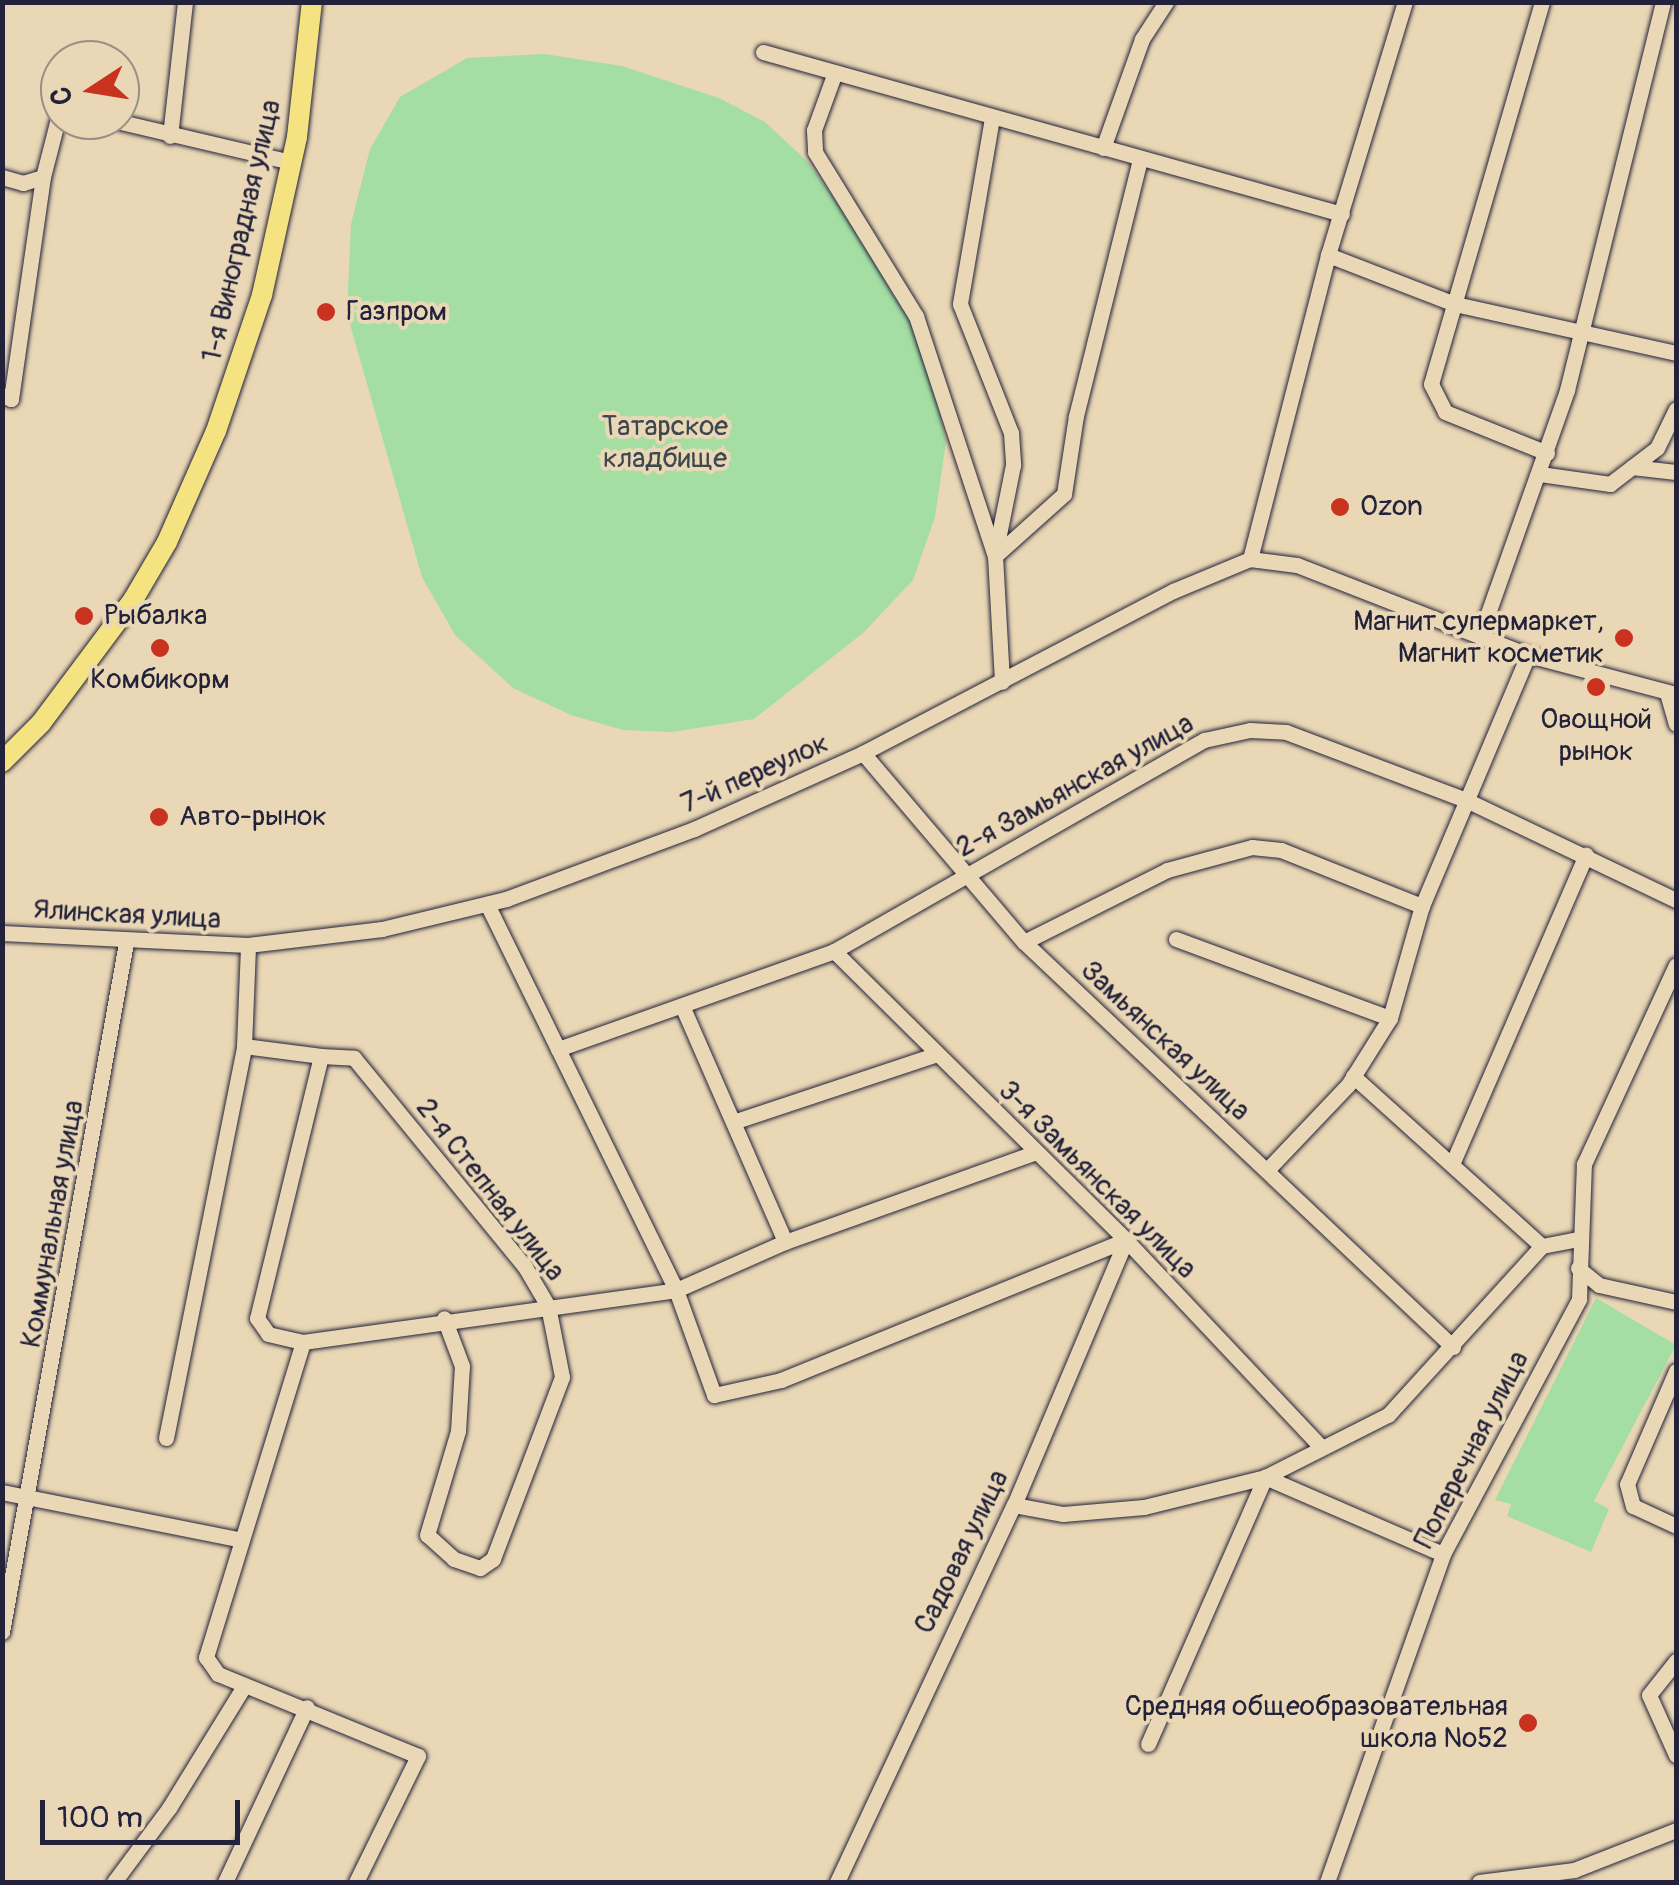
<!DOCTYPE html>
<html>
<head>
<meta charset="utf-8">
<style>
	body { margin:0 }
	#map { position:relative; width:1679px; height:1885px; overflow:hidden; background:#ead7b5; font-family:Pangolin,sans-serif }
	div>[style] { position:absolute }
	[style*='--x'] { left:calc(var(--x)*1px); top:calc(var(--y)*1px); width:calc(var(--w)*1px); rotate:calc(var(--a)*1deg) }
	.green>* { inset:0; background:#a4dea3 }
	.roads { filter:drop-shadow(0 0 2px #22223b) drop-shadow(0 0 2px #22223b) }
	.minor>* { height:15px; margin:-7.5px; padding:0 7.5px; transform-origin:7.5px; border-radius:7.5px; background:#ead7b5 }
	.major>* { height:20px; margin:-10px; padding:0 10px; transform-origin:10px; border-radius:10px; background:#f5e382 }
	.dots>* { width:28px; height:28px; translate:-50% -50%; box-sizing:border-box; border:5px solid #ead7b5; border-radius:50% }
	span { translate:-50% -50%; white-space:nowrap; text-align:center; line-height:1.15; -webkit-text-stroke:8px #ead7b5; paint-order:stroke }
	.street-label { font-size:28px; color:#22223b }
	.poi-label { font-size:28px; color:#22223b }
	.left { translate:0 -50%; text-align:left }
	.right { translate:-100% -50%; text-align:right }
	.park-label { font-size:28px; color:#3c4850 }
	.frame { position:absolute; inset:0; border:5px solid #22223b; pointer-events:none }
	.north { position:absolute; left:40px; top:40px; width:100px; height:100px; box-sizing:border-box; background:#ead7b5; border:2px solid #9a8f84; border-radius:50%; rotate:258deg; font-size:28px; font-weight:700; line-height:40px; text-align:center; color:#22223b }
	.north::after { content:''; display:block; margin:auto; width:35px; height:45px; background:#c8321e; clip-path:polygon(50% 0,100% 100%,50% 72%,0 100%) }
	.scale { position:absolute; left:40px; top:1800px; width:200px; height:45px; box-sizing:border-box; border:5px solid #22223b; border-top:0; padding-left:12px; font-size:30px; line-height:35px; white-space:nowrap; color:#22223b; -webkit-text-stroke:8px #ead7b5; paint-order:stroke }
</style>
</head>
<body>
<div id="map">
	<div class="green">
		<div style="clip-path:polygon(544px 54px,622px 66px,719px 98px,765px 122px,808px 162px,859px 233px,906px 311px,933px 382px,946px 442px,935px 517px,913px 580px,863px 633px,754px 719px,672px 732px,623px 730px,571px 715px,513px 688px,455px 635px,422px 577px,347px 314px,351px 224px,370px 149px,400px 97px,467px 58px)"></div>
		<div style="clip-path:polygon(1596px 1298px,1676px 1345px,1594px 1501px,1609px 1509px,1591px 1552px,1507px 1516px,1511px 1504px,1495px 1500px)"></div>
	</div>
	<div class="roads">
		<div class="minor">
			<div style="--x:1542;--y:2;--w:398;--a:106.2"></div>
			<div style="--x:1431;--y:384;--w:31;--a:63"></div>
			<div style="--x:1445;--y:412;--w:110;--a:21.9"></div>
			<div style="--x:763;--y:52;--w:601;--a:15.63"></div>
			<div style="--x:834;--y:75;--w:59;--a:110"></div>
			<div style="--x:814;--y:130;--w:22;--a:87"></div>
			<div style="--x:815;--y:152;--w:193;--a:58.4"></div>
			<div style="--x:916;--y:316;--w:253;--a:71.8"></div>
			<div style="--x:995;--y:556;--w:126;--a:86.8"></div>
			<div style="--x:992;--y:118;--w:189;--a:99.8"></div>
			<div style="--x:960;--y:304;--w:139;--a:68.4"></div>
			<div style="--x:1011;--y:433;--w:32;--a:86"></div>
			<div style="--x:1013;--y:465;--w:91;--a:101.4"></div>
			<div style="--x:112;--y:120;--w:184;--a:13.2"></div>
			<div style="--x:170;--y:136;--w:135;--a:-83.6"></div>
			<div style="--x:1103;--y:148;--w:116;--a:-70.3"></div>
			<div style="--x:1142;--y:39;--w:44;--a:-57"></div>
			<div style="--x:2;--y:177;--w:22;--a:16"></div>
			<div style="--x:23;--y:183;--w:21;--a:-17"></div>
			<div style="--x:43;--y:177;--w:68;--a:-75.6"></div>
			<div style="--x:1328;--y:255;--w:136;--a:21.1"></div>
			<div style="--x:1455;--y:304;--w:226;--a:12.5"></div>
			<div style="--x:2;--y:395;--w:10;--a:24"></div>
			<div style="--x:11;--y:399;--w:224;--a:-81.8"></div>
			<div style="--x:1632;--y:467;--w:44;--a:6.5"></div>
			<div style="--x:1540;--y:474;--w:71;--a:8.1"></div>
			<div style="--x:1610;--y:484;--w:59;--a:-37.5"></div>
			<div style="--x:1657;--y:448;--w:43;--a:-64"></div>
			<div style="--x:995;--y:556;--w:93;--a:-41.9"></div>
			<div style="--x:1064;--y:494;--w:79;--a:-81.3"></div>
			<div style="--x:1076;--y:416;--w:265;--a:-76"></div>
			<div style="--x:1250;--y:559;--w:314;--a:-75.6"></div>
			<div style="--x:1328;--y:255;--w:264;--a:-73.1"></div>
			<div style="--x:1480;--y:636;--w:261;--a:-70.5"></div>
			<div style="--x:1567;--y:390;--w:400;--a:-76.1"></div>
			<div style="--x:1667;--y:693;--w:32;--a:74"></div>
			<div style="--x:863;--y:753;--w:248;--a:49.6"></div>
			<div style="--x:1024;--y:942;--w:590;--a:43.35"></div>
			<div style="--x:487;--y:904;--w:430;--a:63.9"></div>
			<div style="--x:676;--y:1290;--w:112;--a:70.1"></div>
			<div style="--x:714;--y:1395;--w:69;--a:-12.6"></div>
			<div style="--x:781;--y:1380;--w:372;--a:-22.1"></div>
			<div style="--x:2;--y:933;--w:246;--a:2.8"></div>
			<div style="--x:248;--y:945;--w:135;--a:-6.8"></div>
			<div style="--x:382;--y:929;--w:128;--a:-13.6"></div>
			<div style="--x:506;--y:899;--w:201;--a:-20.4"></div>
			<div style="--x:694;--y:829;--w:185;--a:-24.2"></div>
			<div style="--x:863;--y:753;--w:350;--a:-27.6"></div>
			<div style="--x:1173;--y:591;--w:83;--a:-22.6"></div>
			<div style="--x:1250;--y:559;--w:47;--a:7.3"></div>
			<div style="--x:1297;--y:565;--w:248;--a:21.3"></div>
			<div style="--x:1528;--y:655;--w:153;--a:14.8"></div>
			<div style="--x:1176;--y:939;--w:228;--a:20.3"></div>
			<div style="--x:1024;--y:942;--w:160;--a:-26.7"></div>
			<div style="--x:1167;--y:870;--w:88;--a:-15.1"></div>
			<div style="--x:1252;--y:847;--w:29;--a:6"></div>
			<div style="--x:1281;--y:850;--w:152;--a:21.7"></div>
			<div style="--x:834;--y:951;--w:411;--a:44.7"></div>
			<div style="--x:1126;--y:1240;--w:284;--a:46.7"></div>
			<div style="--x:683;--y:1008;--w:255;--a:66.4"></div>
			<div style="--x:244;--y:1046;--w:78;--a:7.4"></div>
			<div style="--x:321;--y:1056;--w:270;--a:103.7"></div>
			<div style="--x:257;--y:1318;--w:19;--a:55"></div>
			<div style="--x:268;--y:1334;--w:36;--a:13"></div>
			<div style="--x:303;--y:1342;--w:330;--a:107.1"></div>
			<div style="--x:206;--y:1657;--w:21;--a:55"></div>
			<div style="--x:218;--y:1674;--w:216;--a:22.3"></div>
			<div style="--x:418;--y:1756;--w:140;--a:116.2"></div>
			<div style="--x:558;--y:1049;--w:293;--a:-19.5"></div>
			<div style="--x:834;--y:951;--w:426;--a:-29.7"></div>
			<div style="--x:1204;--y:740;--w:47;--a:-12.3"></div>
			<div style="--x:1250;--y:730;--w:36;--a:3"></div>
			<div style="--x:1286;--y:732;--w:192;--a:20.7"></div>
			<div style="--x:1466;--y:800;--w:233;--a:25.5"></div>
			<div style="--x:321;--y:1056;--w:33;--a:3"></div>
			<div style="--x:354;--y:1058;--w:270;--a:50.7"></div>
			<div style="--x:525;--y:1267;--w:45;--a:59.5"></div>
			<div style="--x:548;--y:1306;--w:72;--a:78.8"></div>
			<div style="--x:562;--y:1377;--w:195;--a:110.8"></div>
			<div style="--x:493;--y:1559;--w:16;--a:145"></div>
			<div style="--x:480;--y:1568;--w:28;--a:-161"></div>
			<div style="--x:454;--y:1559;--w:36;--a:-138"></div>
			<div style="--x:427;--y:1535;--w:109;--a:-73.4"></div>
			<div style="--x:458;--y:1431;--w:65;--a:-86.5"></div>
			<div style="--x:462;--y:1366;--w:51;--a:-110.6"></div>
			<div style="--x:1353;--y:1076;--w:254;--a:42"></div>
			<div style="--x:736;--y:1121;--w:209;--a:-18.4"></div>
			<div style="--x:1453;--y:1162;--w:335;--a:-66.6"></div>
			<div style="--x:1267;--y:1170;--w:117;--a:-46.4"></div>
			<div style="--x:1348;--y:1085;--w:79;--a:-57.9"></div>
			<div style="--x:1390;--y:1018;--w:116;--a:-74.1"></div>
			<div style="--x:1422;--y:906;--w:272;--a:-67.1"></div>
			<div style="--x:1578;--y:1268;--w:27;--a:39"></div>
			<div style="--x:1599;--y:1285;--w:79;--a:12.4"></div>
			<div style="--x:303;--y:1342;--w:377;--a:-7.9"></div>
			<div style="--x:676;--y:1290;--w:119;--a:-23.8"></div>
			<div style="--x:785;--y:1242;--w:264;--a:-19.7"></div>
			<div style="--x:1676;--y:1371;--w:123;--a:113.4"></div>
			<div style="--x:1627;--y:1484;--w:23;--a:75"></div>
			<div style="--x:1633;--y:1506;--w:47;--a:24.9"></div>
			<div style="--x:166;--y:1438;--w:400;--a:-78.7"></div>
			<div style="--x:244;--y:1046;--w:101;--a:-87.7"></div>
			<div style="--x:2;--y:1492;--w:241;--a:11.3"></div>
			<div style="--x:1014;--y:1505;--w:50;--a:10.4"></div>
			<div style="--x:1063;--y:1514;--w:81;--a:-4.9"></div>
			<div style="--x:1144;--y:1507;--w:125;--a:-13.9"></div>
			<div style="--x:1265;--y:1477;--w:194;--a:23.4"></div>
			<div style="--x:2;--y:1632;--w:700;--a:-79.8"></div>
			<div style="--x:1676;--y:1661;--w:43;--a:128.5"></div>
			<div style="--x:1649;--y:1695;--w:66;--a:65.8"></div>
			<div style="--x:1148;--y:1744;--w:292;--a:-66.3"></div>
			<div style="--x:1265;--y:1477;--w:138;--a:-26.8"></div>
			<div style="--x:1388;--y:1415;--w:229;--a:-47.7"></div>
			<div style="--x:1542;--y:1246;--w:36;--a:-11"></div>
			<div style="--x:114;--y:1882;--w:92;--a:-53.4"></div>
			<div style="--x:169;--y:1808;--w:143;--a:-58.4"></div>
			<div style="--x:225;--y:1882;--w:193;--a:-64.9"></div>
			<div style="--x:837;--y:1882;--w:416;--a:-64.9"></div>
			<div style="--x:1014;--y:1505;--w:288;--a:-67.1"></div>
			<div style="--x:1327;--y:1882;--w:348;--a:-70.5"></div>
			<div style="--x:1443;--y:1554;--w:289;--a:-61.9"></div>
			<div style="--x:1579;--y:1299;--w:135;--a:-87.9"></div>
			<div style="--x:1584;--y:1164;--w:219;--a:-65.2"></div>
			<div style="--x:1479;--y:1882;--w:96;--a:-7.2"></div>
			<div style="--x:1574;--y:1870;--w:110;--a:-21.4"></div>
		</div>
		<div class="major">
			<div style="--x:2;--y:762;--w:55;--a:-45"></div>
			<div style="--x:41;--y:723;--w:154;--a:-53.2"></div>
			<div style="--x:133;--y:600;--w:67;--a:-59.6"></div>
			<div style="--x:167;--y:542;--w:121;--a:-66.2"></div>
			<div style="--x:216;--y:431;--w:144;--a:-71.3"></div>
			<div style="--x:262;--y:295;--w:162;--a:-77.5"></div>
			<div style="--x:297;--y:137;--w:136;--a:-83.7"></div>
		</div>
	</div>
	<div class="dots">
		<div style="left:326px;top:312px;background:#c8321e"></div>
		<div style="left:1340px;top:507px;background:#c8321e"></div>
		<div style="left:84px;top:616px;background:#c8321e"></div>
		<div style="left:1624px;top:638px;background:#c8321e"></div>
		<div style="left:160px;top:648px;background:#c8321e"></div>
		<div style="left:1596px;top:687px;background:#c8321e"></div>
		<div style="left:159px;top:817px;background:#c8321e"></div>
		<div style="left:1528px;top:1723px;background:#c8321e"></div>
	</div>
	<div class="street-label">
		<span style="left:242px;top:231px;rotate:-77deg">1-я Виноградная улица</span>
		<span style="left:755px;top:774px;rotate:-24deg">7-й переулок</span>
		<span style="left:1075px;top:786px;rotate:-29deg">2-я Замьянская улица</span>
		<span style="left:127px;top:915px;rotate:3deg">Ялинская улица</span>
		<span style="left:1165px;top:1041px;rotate:43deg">Замьянская улица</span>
		<span style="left:1097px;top:1180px;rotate:45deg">3-я Замьянская улица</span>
		<span style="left:490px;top:1190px;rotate:52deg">2-я Степная улица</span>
		<span style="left:53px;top:1224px;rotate:-80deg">Коммунальная улица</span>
		<span style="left:1472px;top:1450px;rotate:-63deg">Поперечная улица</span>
		<span style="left:962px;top:1552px;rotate:-64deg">Садовая улица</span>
	</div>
	<div class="poi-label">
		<span class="left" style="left:346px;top:312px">Газпром</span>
		<span class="left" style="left:1360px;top:507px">Ozon</span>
		<span class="left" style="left:104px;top:616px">Рыбалка</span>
		<span class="right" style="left:1604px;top:638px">Магнит супермаркет,<br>Магнит косметик</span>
		<span style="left:160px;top:680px">Комбикорм</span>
		<span style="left:1596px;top:736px">Овощной<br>рынок</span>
		<span class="left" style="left:179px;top:817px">Авто-рынок</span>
		<span class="right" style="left:1508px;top:1723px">Средняя общеобразовательная<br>школа №52</span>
	</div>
	<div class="park-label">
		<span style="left:665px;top:443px">Татарское<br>кладбище</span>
	</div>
	<div class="frame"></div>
	<div class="north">С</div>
	<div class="scale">100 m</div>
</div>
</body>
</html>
